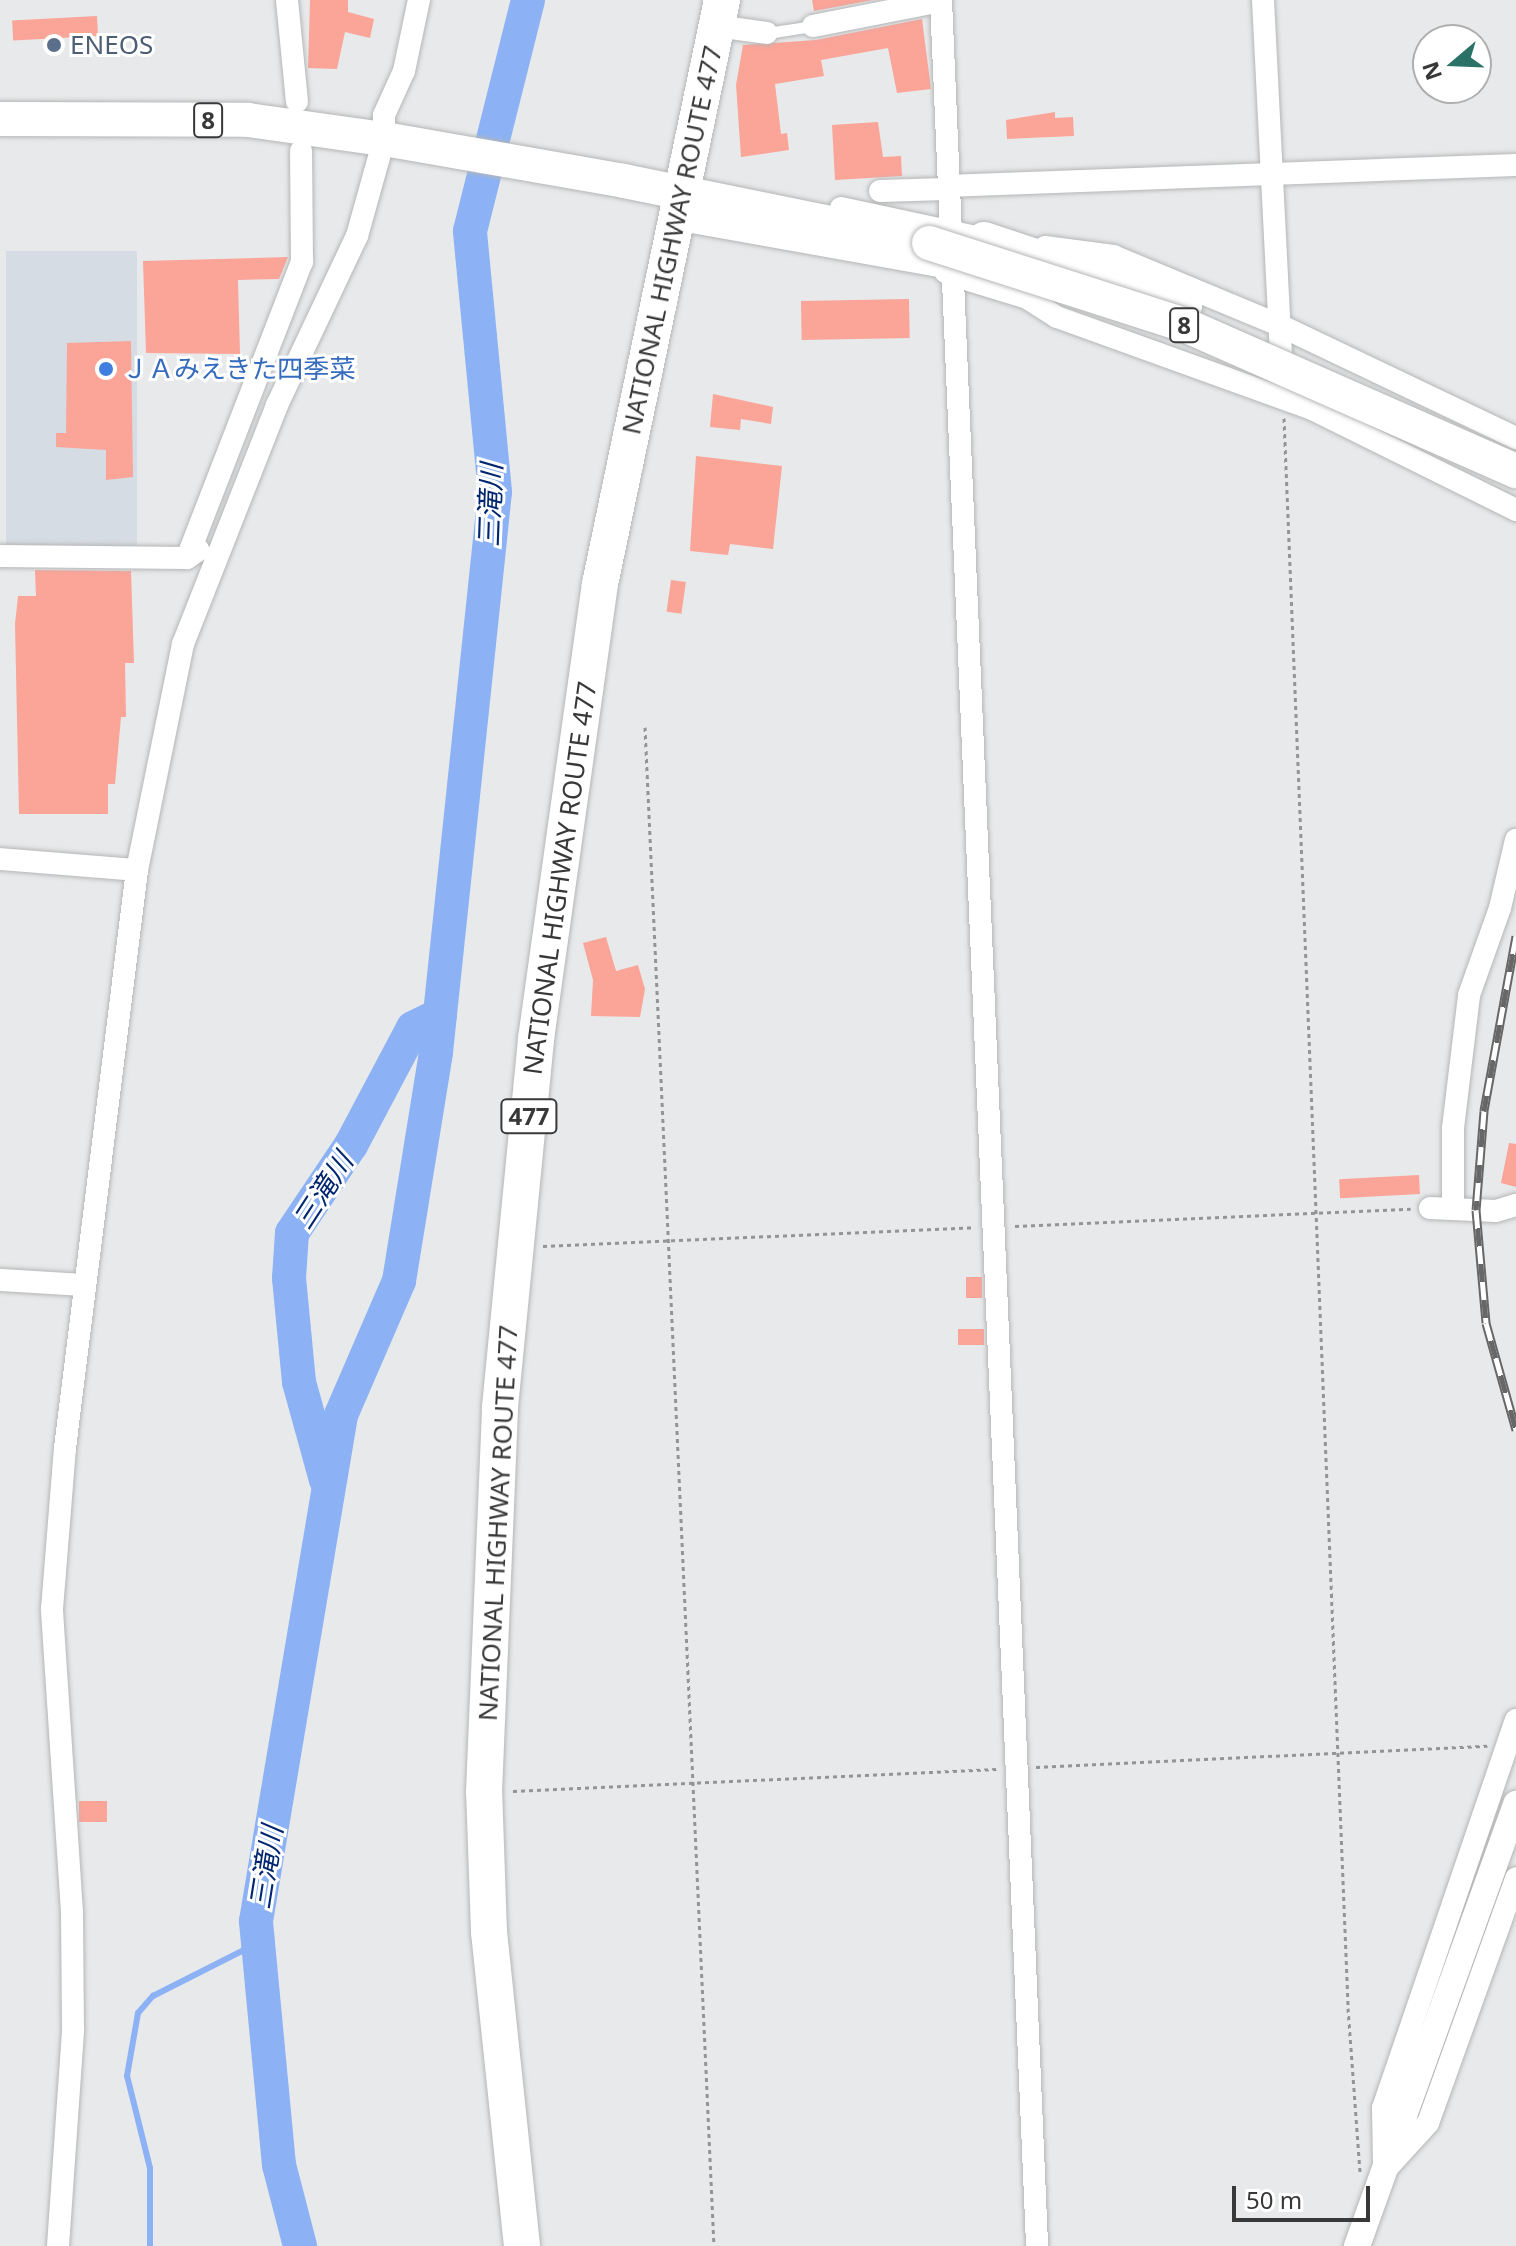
<!DOCTYPE html>
<html>
<head>
<meta charset="utf-8">
<style>
	body { margin:0 }
	#map { position:relative; width:1516px; height:2246px; overflow:hidden; background:#e8e9ea; font-family:"Noto Sans","Noto Sans JP",sans-serif }
	div>[style] { position:absolute }
	[style*='--x'] { left:calc(var(--x)*1px); top:calc(var(--y)*1px); width:calc(var(--w)*1px); rotate:calc(var(--a)*1deg) }
	.built>* { inset:0; background:#d6dce3; transform-origin:0 0 }
	.stream>* { height:6px; margin:-3px; padding:0 3px; transform-origin:3px; border-radius:3px; background:#8cb2f5 }
	.river>* { height:34px; margin:-17px; padding:0 17px; transform-origin:17px; border-radius:17px; background:#8cb2f5 }
	.building>* { inset:0; background:#fba498; transform-origin:0 0 }
	.path>* { height:3px; margin-top:-1.5px; transform-origin:0; background:repeating-linear-gradient(90deg,#939494 0 4px,transparent 0 8px) }
	.roads { filter:drop-shadow(0 0 2px #b5b6b7) drop-shadow(0 0 2px #b5b6b7) }
	.service>* { height:11px; margin:-5.5px; padding:0 5.5px; transform-origin:5.5px; border-radius:5.5px; background:#fff }
	.minor>* { height:22px; margin:-11px; padding:0 11px; transform-origin:11px; border-radius:11px; background:#fff }
	.tertiary>* { height:26px; margin:-13px; padding:0 13px; transform-origin:13px; border-radius:13px; background:#fff }
	.primary>* { height:34px; margin:-17px; padding:0 17px; transform-origin:17px; border-radius:17px; background:#fff }
	.trunk>* { height:36px; margin:-18px; padding:0 18px; transform-origin:18px; border-radius:18px; background:#fff }
	.rail>* { height:9px; margin-top:-4.5px; transform-origin:0; background:repeating-linear-gradient(90deg,#fff 0 18px,#676767 0 36px); box-sizing:border-box; border-block:2px solid #676767 }
	.bridges { filter:drop-shadow(0 0 2px #b5b6b7) drop-shadow(0 0 2px #b5b6b7) }
	.primary-bridge>* { height:34px; margin:-17px; padding:0 17px; transform-origin:17px; border-radius:17px; background:#fff }
	.dots>* { width:22px; height:22px; translate:-50% -50%; box-sizing:border-box; border:4px solid #fff; border-radius:50% }
	span { translate:-50% -50%; white-space:nowrap; text-align:center; line-height:1.15; -webkit-text-stroke:6px #fff; paint-order:stroke }
	.shield-label span { padding:2px 6px; background:#fff; border:2px solid; border-radius:6px; -webkit-text-stroke-width:0 }
	.shield-label { font-size:24px; color:#383838; font-weight:700 }
	.service-label { font-size:26px; color:#4e5e75 }
	.left { translate:0 -50%; text-align:left }
	.street-label { font-size:26px; color:#383838 }
	.shop-label { font-size:26px; color:#366cbe }
	.water-label { font-size:28px; color:#002670; font-style:italic }
	.north { position:absolute; left:1412px; top:24px; width:80px; height:80px; box-sizing:border-box; background:#fff; border:2px solid #afafaf; border-radius:50%; rotate:251deg; font-size:22px; font-weight:700; line-height:32px; text-align:center; color:#383838 }
	.north::after { content:''; display:block; margin:auto; width:28px; height:36px; background:#2a7167; clip-path:polygon(50% 0,100% 100%,50% 72%,0 100%) }
	.scale { position:absolute; left:1232px; top:2186px; width:138px; height:36px; box-sizing:border-box; border:4px solid #383838; border-top:0; padding-left:10px; font-size:24px; line-height:28px; white-space:nowrap; color:#383838; -webkit-text-stroke:6px #fff; paint-order:stroke }
</style>
</head>
<body>
<div id="map">
	<div class="built">
		<div style="left:137px;top:251px;width:297px;height:131px;rotate:90deg"></div>
	</div>
	<div class="stream">
		<div style="--x:150;--y:2246;--w:78;--a:-90"></div>
		<div style="--x:150;--y:2168;--w:95;--a:-104"></div>
		<div style="--x:127;--y:2076;--w:64;--a:-80.1"></div>
		<div style="--x:138;--y:2013;--w:23;--a:-49"></div>
		<div style="--x:153;--y:1996;--w:118;--a:-26.8"></div>
	</div>
	<div class="river">
		<div style="--x:326;--y:1480;--w:102;--a:-105.4"></div>
		<div style="--x:299;--y:1382;--w:104;--a:-95.5"></div>
		<div style="--x:289;--y:1278;--w:45;--a:-86.2"></div>
		<div style="--x:292;--y:1233;--w:106;--a:-56.2"></div>
		<div style="--x:351;--y:1145;--w:132;--a:-62.1"></div>
		<div style="--x:413;--y:1028;--w:30;--a:-26"></div>
		<div style="--x:300;--y:2246;--w:84;--a:-104.5"></div>
		<div style="--x:279;--y:2165;--w:245;--a:-95.4"></div>
		<div style="--x:256;--y:1921;--w:513;--a:-80.46"></div>
		<div style="--x:341;--y:1415;--w:146;--a:-66.6"></div>
		<div style="--x:399;--y:1281;--w:232;--a:-80.8"></div>
		<div style="--x:436;--y:1052;--w:563;--a:-83.99"></div>
		<div style="--x:495;--y:492;--w:262;--a:-95.5"></div>
		<div style="--x:470;--y:231;--w:238;--a:-75.9"></div>
	</div>
	<div class="building">
		<div style="clip-path:polygon(310px 0,348px 0,348px 12px,374px 19px,370px 38px,345px 32px,337px 69px,308px 68px)"></div>
		<div style="clip-path:polygon(812px 0,873px 0,814px 11px)"></div>
		<div style="left:97px;top:16px;width:20px;height:85px;rotate:87deg"></div>
		<div style="clip-path:polygon(922px 19px,931px 89px,897px 93px,888px 48px,821px 60px,824px 76px,775px 84px,781px 134px,787px 133px,789px 150px,741px 157px,736px 85px,743px 45px,816px 40px)"></div>
		<div style="clip-path:polygon(1055px 112px,1055px 118px,1073px 117px,1074px 136px,1007px 139px,1006px 120px)"></div>
		<div style="clip-path:polygon(878px 122px,883px 157px,901px 156px,902px 176px,835px 180px,832px 125px)"></div>
		<div style="clip-path:polygon(288px 257px,279px 279px,238px 280px,240px 354px,146px 353px,143px 261px)"></div>
		<div style="left:909px;top:299px;width:39px;height:108px;rotate:89deg"></div>
		<div style="clip-path:polygon(131px 341px,133px 477px,106px 480px,106px 450px,56px 447px,56px 433px,66px 433px,67px 343px)"></div>
		<div style="clip-path:polygon(713px 394px,773px 407px,771px 424px,741px 419px,740px 430px,710px 427px)"></div>
		<div style="clip-path:polygon(696px 456px,782px 466px,773px 549px,730px 544px,728px 555px,690px 551px)"></div>
		<div style="clip-path:polygon(35px 570px,131px 571px,134px 663px,125px 663px,126px 717px,121px 717px,115px 784px,108px 784px,108px 814px,19px 814px,15px 624px,18px 596px,36px 596px)"></div>
		<div style="left:671px;top:580px;width:15px;height:32px;rotate:8deg"></div>
		<div style="clip-path:polygon(606px 937px,616px 971px,638px 965px,645px 989px,640px 1017px,591px 1016px,593px 980px,583px 943px)"></div>
		<div style="clip-path:polygon(1509px 1143px,1516px 1144px,1516px 1187px,1501px 1183px)"></div>
		<div style="left:1419px;top:1175px;width:19px;height:80px;rotate:87deg"></div>
		<div style="left:966px;top:1277px;width:16px;height:21px"></div>
		<div style="left:984px;top:1329px;width:16px;height:26px;rotate:90deg"></div>
		<div style="left:79px;top:1801px;width:28px;height:21px"></div>
	</div>
	<div class="path">
		<div style="--x:1284;--y:418;--w:1591;--a:87.69"></div>
		<div style="--x:1348;--y:2008;--w:165;--a:85.8"></div>
		<div style="--x:645;--y:727;--w:1521;--a:87.4"></div>
		<div style="--x:1015;--y:1226;--w:396;--a:-2.5"></div>
		<div style="--x:543;--y:1246;--w:432;--a:-2.5"></div>
		<div style="--x:1036;--y:1767;--w:452;--a:-2.7"></div>
		<div style="--x:513;--y:1791;--w:484;--a:-2.6"></div>
	</div>
	<div class="roads">
		<div class="service">
			<div style="--x:767;--y:33;--w:47;--a:-8.7"></div>
		</div>
		<div class="minor">
			<div style="--x:287;--y:0;--w:102;--a:84.4"></div>
			<div style="--x:941;--y:0;--w:2248;--a:87.55"></div>
			<div style="--x:1263;--y:0;--w:377;--a:87.1"></div>
			<div style="--x:716;--y:26;--w:51;--a:7.8"></div>
			<div style="--x:813;--y:26;--w:130;--a:-11.1"></div>
			<div style="--x:946;--y:186;--w:570;--a:-2.11"></div>
			<div style="--x:880;--y:191;--w:66;--a:-1.7"></div>
			<div style="--x:841;--y:208;--w:157;--a:12.1"></div>
			<div style="--x:675;--y:219;--w:279;--a:10.1"></div>
			<div style="--x:1045;--y:247;--w:69;--a:7.5"></div>
			<div style="--x:1113;--y:256;--w:180;--a:22.6"></div>
			<div style="--x:1279;--y:325;--w:263;--a:25.5"></div>
			<div style="--x:1013;--y:289;--w:52;--a:32.5"></div>
			<div style="--x:1057;--y:317;--w:271;--a:19.8"></div>
			<div style="--x:1312;--y:409;--w:228;--a:26.3"></div>
			<div style="--x:0;--y:556;--w:187;--a:0.6"></div>
			<div style="--x:187;--y:558;--w:14;--a:-34"></div>
			<div style="--x:187;--y:558;--w:318;--a:-68.8"></div>
			<div style="--x:302;--y:262;--w:111;--a:-90.5"></div>
			<div style="--x:0;--y:859;--w:137;--a:4.6"></div>
			<div style="--x:1430;--y:1208;--w:66;--a:2.6"></div>
			<div style="--x:1496;--y:1211;--w:21;--a:-17"></div>
			<div style="--x:1453;--y:1209;--w:81;--a:-90"></div>
			<div style="--x:1453;--y:1128;--w:134;--a:-83.1"></div>
			<div style="--x:1469;--y:995;--w:92;--a:-70.4"></div>
			<div style="--x:1500;--y:908;--w:70;--a:-76.8"></div>
			<div style="--x:0;--y:1280;--w:85;--a:3.4"></div>
			<div style="--x:1384;--y:2162;--w:54;--a:-91.1"></div>
			<div style="--x:1383;--y:2108;--w:410;--a:-71.1"></div>
			<div style="--x:1386;--y:2169;--w:62;--a:-47.6"></div>
			<div style="--x:1428;--y:2123;--w:260;--a:-70.2"></div>
			<div style="--x:58;--y:2246;--w:218;--a:-86"></div>
			<div style="--x:73;--y:2029;--w:117;--a:-90.5"></div>
			<div style="--x:72;--y:1912;--w:304;--a:-93.8"></div>
			<div style="--x:52;--y:1609;--w:162;--a:-85.4"></div>
			<div style="--x:65;--y:1448;--w:582;--a:-82.9"></div>
			<div style="--x:137;--y:870;--w:231;--a:-78.5"></div>
			<div style="--x:183;--y:644;--w:257;--a:-68.5"></div>
			<div style="--x:277;--y:405;--w:187;--a:-64.7"></div>
			<div style="--x:357;--y:236;--w:101;--a:-74.4"></div>
			<div style="--x:384;--y:139;--w:24;--a:-90"></div>
			<div style="--x:384;--y:115;--w:48;--a:-65.6"></div>
			<div style="--x:404;--y:71;--w:73;--a:-78.1"></div>
		</div>
		<div class="tertiary">
			<div style="--x:1357;--y:2246;--w:470;--a:-70.2"></div>
		</div>
		<div class="primary">
			<div style="--x:0;--y:119;--w:248;--a:0.2"></div>
			<div style="--x:248;--y:120;--w:137;--a:8"></div>
			<div style="--x:384;--y:139;--w:244;--a:9.9"></div>
			<div style="--x:624;--y:181;--w:311;--a:11.5"></div>
			<div style="--x:984;--y:239;--w:212;--a:18.4"></div>
			<div style="--x:950;--y:268;--w:82;--a:17.1"></div>
		</div>
		<div class="trunk">
			<div style="--x:522;--y:2246;--w:316;--a:-96"></div>
			<div style="--x:489;--y:1932;--w:140;--a:-92"></div>
			<div style="--x:484;--y:1792;--w:385;--a:-87.6"></div>
			<div style="--x:500;--y:1407;--w:370;--a:-84.4"></div>
			<div style="--x:536;--y:1039;--w:459;--a:-82"></div>
			<div style="--x:600;--y:584;--w:597;--a:-78.2"></div>
		</div>
	</div>
	<div class="rail">
		<div style="--x:1516;--y:936;--w:178;--a:100.4"></div>
		<div style="--x:1484;--y:1111;--w:99;--a:94.6"></div>
		<div style="--x:1476;--y:1210;--w:113;--a:84.9"></div>
		<div style="--x:1486;--y:1323;--w:111;--a:74.3"></div>
	</div>
	<div class="bridges">
		<div class="primary-bridge">
			<div style="--x:929;--y:243;--w:271;--a:17.8"></div>
			<div style="--x:1187;--y:326;--w:360;--a:23.8"></div>
		</div>
	</div>
	<div class="dots">
		<div style="left:54px;top:45px;background:#5c6f8a"></div>
		<div style="left:106px;top:369px;background:#3f7fe0"></div>
	</div>
	<div class="shield-label">
		<span style="left:208px;top:120px">8</span>
		<span style="left:1184px;top:325px">8</span>
		<span style="left:529px;top:1116px">477</span>
	</div>
	<div class="service-label">
		<span class="left" style="left:70px;top:45px">ENEOS</span>
	</div>
	<div class="street-label">
		<span style="left:672px;top:240px;rotate:-78deg">NATIONAL HIGHWAY ROUTE 477</span>
		<span style="left:560px;top:878px;rotate:-82deg">NATIONAL HIGHWAY ROUTE 477</span>
		<span style="left:498px;top:1523px;rotate:-87deg">NATIONAL HIGHWAY ROUTE 477</span>
	</div>
	<div class="shop-label">
		<span class="left" style="left:122px;top:369px">ＪＡみえきた四季菜</span>
	</div>
	<div class="water-label">
		<span style="left:489px;top:505px;rotate:-88deg">三滝川</span>
		<span style="left:322px;top:1190px;rotate:-57deg">三滝川</span>
		<span style="left:265px;top:1867px;rotate:-81deg">三滝川</span>
	</div>
	<div class="north">N</div>
	<div class="scale">50 m</div>
</div>
</body>
</html>
